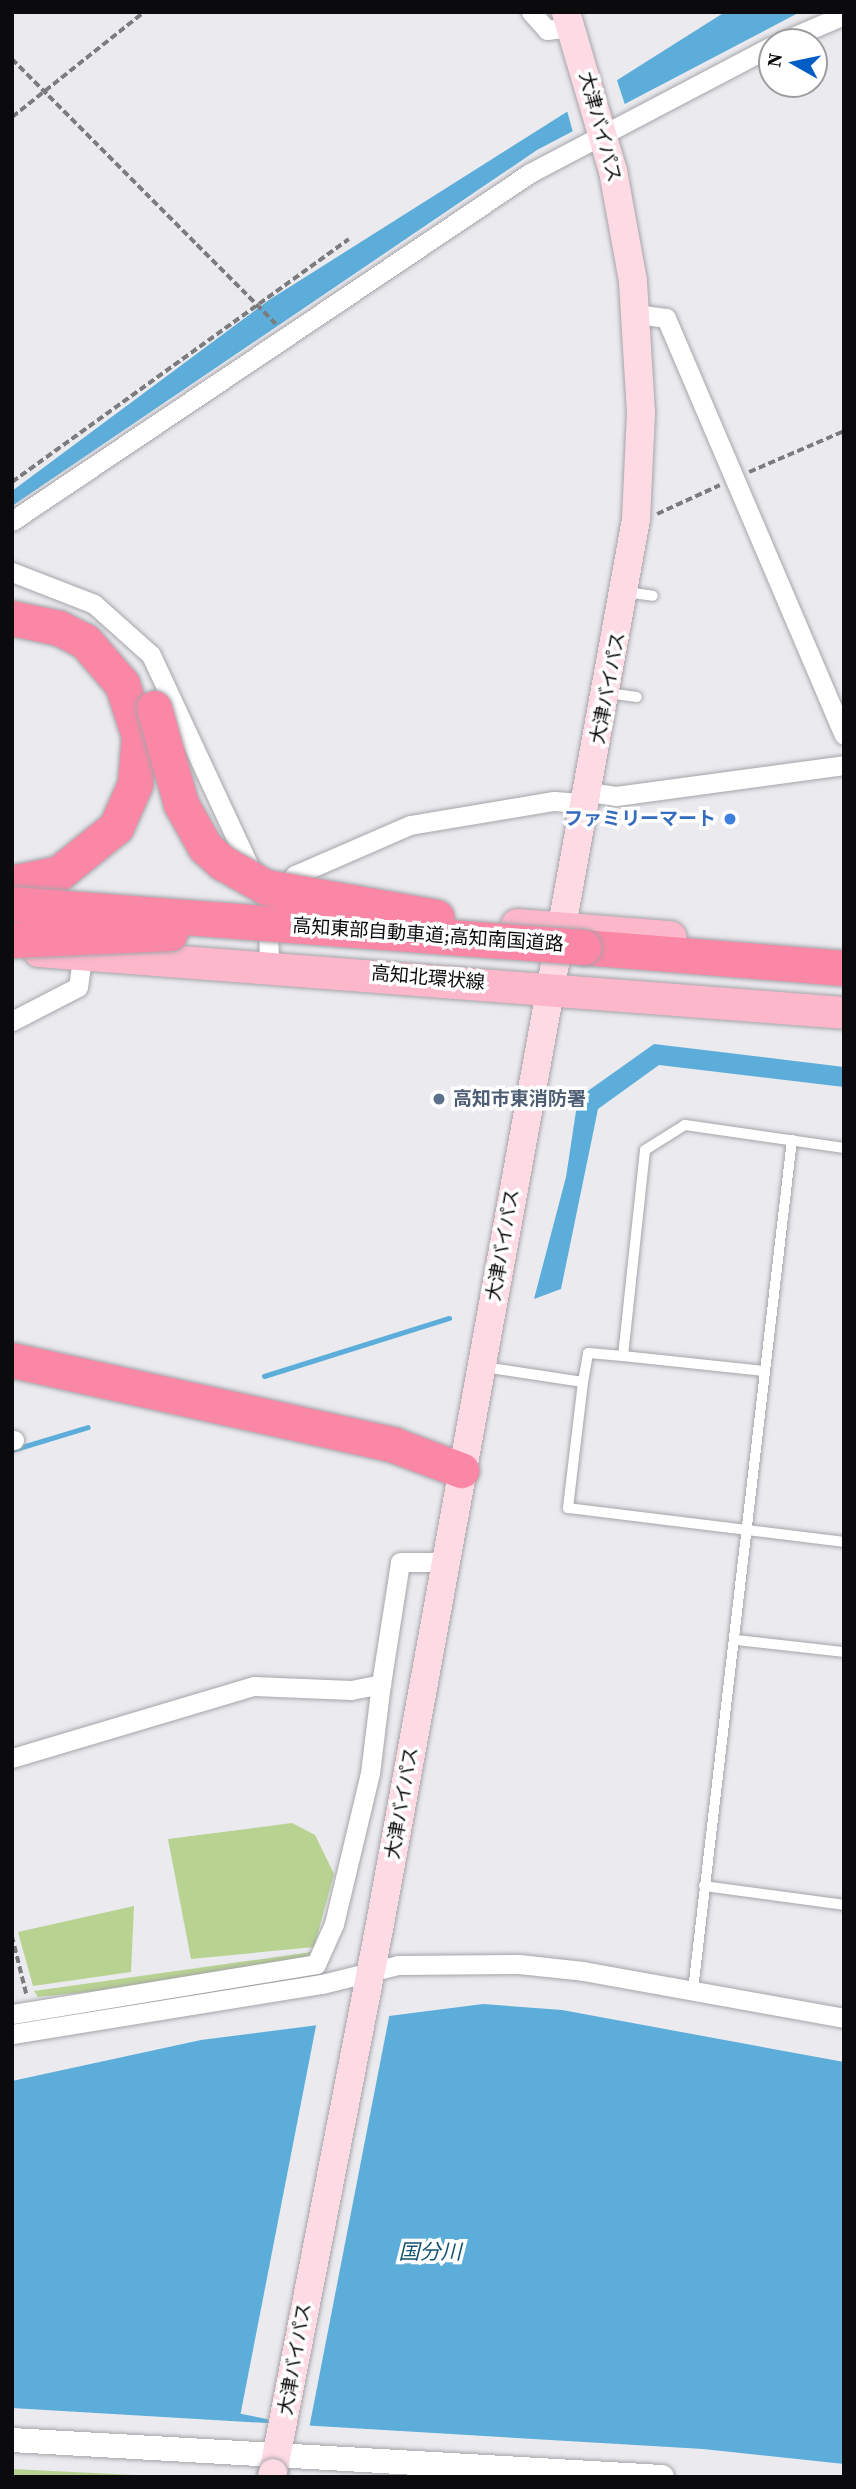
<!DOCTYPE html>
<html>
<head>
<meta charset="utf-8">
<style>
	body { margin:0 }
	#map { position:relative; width:856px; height:2489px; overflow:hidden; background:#eaeaef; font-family:"Source Serif 4","Noto Sans JP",serif }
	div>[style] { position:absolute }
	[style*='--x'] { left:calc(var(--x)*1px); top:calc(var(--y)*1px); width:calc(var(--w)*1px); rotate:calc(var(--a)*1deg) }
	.green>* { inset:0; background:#b8d391 }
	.water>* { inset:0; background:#5cadda }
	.pier>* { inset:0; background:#eaeaef; transform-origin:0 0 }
	.stream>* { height:5px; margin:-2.5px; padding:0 2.5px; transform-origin:2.5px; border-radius:2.5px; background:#5cadda }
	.path>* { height:3.5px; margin-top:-1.75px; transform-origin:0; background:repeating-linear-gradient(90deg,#7c7c7f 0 7px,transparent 0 10.5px) }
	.roads { filter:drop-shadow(0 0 2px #a5a5a9) drop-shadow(0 0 2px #a5a5a9) }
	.service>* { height:10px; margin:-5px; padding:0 5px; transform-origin:5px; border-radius:5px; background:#fff }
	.minor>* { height:19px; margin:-9.5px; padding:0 9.5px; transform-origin:9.5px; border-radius:9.5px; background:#fff }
	.tertiary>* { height:24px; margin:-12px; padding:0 12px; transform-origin:12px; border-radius:12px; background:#fff }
	.secondary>* { height:28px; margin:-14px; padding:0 14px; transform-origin:14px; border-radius:14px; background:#fedbe4 }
	.primary>* { height:32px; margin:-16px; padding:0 16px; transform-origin:16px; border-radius:16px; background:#fcb7ca }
	.motorway>* { height:35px; margin:-17.5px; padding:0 17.5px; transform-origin:17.5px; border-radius:17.5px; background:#fa87a6 }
	.bridges { filter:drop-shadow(0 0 2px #a5a5a9) drop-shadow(0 0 2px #a5a5a9) }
	.secondary-bridge>* { height:28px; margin:-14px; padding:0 14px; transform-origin:14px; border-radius:14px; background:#fedbe4 }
	.motorway-bridge>* { height:35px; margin:-17.5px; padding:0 17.5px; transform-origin:17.5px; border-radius:17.5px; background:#fa87a6 }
	.dots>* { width:19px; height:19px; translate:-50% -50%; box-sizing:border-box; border:4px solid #fff; border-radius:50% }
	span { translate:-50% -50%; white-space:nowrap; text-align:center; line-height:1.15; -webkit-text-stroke:7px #fff; paint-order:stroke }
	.street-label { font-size:19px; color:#0b0b0d }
	.shop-label { font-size:19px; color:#366cbe; font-weight:700 }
	.right { translate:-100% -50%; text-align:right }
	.service-label { font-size:19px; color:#4e5e75; font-weight:700 }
	.left { translate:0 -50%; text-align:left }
	.water-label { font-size:21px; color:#115170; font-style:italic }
	.frame { position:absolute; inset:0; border:14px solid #0b0b0d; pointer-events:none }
	.north { position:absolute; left:758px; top:28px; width:70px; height:70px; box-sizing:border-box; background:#fff; border:2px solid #9d9d9e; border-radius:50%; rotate:279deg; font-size:19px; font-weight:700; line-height:28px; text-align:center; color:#0b0b0d }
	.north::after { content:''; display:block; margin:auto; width:24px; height:32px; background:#005dc6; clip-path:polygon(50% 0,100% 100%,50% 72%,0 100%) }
</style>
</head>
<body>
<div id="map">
	<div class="green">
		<div style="clip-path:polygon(292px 1823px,315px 1835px,334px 1874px,314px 1947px,191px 1959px,168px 1839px)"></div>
		<div style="clip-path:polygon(134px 1906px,131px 1972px,33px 1986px,18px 1932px)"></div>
		<div style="clip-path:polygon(312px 1952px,312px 1958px,114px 1989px,38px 1997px,34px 1991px)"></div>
		<div style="clip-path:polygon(12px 2469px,155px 2476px,12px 2477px)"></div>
	</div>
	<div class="water">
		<div style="clip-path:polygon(725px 12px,800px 12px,537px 150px,12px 506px,12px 491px,269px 300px)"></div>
		<div style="clip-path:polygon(654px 1044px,844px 1067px,844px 1087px,659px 1065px,598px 1109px,561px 1289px,534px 1299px,566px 1177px,578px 1098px)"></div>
		<div style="clip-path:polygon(483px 2004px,562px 2010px,844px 2062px,844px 2464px,703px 2449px,12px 2408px,12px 2081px,201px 2040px)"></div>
	</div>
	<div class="pier">
		<div style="clip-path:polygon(616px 77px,625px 105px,574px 136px,566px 107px)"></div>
		<div style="left:390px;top:2012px;width:423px;height:70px;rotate:101deg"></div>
	</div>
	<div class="stream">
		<div style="--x:264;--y:1376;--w:194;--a:-17.4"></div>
		<div style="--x:12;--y:1450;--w:79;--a:-16.8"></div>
	</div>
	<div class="path">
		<div style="--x:12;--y:59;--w:374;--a:45.1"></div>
		<div style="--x:12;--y:117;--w:169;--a:-38.5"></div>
		<div style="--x:749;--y:472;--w:103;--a:-23.3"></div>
		<div style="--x:12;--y:482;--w:415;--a:-35.8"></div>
		<div style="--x:657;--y:514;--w:69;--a:-24.7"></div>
		<div style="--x:12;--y:1936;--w:62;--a:76"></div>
	</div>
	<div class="roads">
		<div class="service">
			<div style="--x:626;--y:592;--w:27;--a:8"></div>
			<div style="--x:608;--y:693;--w:29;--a:8"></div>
			<div style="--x:484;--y:1367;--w:100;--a:8.6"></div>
			<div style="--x:583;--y:1382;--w:29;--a:-80"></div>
			<div style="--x:588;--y:1353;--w:35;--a:5"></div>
			<div style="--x:764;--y:1371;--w:142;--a:-173.9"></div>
			<div style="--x:623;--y:1356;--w:207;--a:-83.9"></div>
			<div style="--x:645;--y:1150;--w:47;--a:-32"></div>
			<div style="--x:685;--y:1125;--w:161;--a:8.2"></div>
			<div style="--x:583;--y:1382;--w:127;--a:96.8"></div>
			<div style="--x:568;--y:1508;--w:278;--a:7"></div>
			<div style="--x:737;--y:1640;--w:108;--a:6.4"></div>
			<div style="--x:704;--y:1886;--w:141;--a:7.7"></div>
			<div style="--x:693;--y:1990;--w:856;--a:-83.36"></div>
		</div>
		<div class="minor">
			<div style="--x:531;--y:12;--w:24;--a:48"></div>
			<div style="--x:547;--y:30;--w:24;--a:-7"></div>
			<div style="--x:781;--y:42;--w:69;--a:-23.2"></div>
			<div style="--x:637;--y:314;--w:29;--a:8"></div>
			<div style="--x:666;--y:318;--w:453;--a:66.9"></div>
			<div style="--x:12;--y:521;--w:624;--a:-33.89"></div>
			<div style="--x:530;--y:173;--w:273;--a:-27.7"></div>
			<div style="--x:12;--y:572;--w:88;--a:21.3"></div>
			<div style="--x:94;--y:604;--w:76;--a:41.8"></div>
			<div style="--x:151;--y:655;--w:245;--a:65.1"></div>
			<div style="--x:588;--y:792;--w:28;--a:8"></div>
			<div style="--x:616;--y:796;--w:230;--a:-7.7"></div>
			<div style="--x:281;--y:892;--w:22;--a:-51"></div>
			<div style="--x:295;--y:875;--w:125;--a:-23.5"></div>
			<div style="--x:410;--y:825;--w:146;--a:-9.5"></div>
			<div style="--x:554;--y:801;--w:31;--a:4"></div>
			<div style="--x:268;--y:915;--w:51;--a:88.9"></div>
			<div style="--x:12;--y:1021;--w:74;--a:-27.3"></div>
			<div style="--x:78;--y:987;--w:42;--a:-81.9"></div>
			<div style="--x:12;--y:1440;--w:2;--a:0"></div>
			<div style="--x:12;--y:1758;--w:252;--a:-16.6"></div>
			<div style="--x:254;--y:1686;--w:97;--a:2.4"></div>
			<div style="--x:351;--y:1690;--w:31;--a:-11"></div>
			<div style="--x:381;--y:1684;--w:123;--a:-81.1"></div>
			<div style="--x:400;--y:1562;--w:46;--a:0"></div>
			<div style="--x:12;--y:2014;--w:308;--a:-9.3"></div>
			<div style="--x:316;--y:1964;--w:44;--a:-65.8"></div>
			<div style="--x:334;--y:1924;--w:155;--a:-76.6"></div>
			<div style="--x:370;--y:1773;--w:90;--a:-83"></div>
			<div style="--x:12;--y:2034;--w:314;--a:-9.2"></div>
			<div style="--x:322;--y:1984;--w:78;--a:-14"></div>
			<div style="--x:398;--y:1965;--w:121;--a:-0.5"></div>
			<div style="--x:519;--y:1964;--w:64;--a:6.2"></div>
			<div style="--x:583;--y:1971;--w:265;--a:10.2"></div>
		</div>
		<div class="tertiary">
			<div style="--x:12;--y:2440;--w:651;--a:3.26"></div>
		</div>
		<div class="secondary">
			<div style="--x:273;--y:2473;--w:559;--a:-78.97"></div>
			<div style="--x:380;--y:1924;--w:1428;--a:-79.67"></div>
			<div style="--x:636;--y:519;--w:106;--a:-87.3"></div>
			<div style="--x:641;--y:413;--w:132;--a:-93.5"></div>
			<div style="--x:633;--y:281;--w:112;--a:-100.3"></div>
			<div style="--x:613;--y:171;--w:166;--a:-106.5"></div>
		</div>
		<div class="primary">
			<div style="--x:517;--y:925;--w:154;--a:4.5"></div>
			<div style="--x:39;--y:951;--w:807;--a:4.4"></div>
		</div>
		<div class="motorway">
			<div style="--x:12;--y:618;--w:48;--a:12"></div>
			<div style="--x:59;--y:628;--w:29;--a:27"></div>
			<div style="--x:85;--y:641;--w:57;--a:49.3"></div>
			<div style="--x:122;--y:684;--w:55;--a:71.9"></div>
			<div style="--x:139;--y:736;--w:48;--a:94.8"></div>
			<div style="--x:135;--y:784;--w:47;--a:113.8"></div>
			<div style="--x:116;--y:827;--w:73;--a:141.1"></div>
			<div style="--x:59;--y:873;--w:48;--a:168"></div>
			<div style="--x:583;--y:947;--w:262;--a:4.6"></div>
			<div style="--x:12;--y:1360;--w:391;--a:12.5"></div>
			<div style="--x:394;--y:1445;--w:72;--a:20.5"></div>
		</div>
	</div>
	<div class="bridges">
		<div class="secondary-bridge">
			<div style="--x:272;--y:2477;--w:4;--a:-76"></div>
		</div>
		<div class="motorway-bridge">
			<div style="--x:154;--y:708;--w:100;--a:74.3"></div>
			<div style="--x:181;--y:804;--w:49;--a:60.8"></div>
			<div style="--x:205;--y:847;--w:24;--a:42"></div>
			<div style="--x:223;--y:863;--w:49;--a:29.2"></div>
			<div style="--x:266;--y:887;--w:173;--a:10"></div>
			<div style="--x:12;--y:904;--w:573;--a:4.31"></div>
			<div style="--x:12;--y:940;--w:158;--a:-2.5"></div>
		</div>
	</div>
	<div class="dots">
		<div style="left:730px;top:819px;background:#3f7fe0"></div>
		<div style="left:439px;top:1099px;background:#5c6f8a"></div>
	</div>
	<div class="street-label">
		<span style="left:600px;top:127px;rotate:75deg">大津バイパス</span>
		<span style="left:608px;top:688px;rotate:-79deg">大津バイパス</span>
		<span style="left:428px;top:935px;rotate:4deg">高知東部自動車道;高知南国道路</span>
		<span style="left:428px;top:978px;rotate:5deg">高知北環状線</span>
		<span style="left:503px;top:1245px;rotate:-80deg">大津バイパス</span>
		<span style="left:402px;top:1803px;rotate:-80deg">大津バイパス</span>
		<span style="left:295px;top:2359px;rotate:-80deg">大津バイパス</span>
	</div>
	<div class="shop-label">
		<span class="right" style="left:716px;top:819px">ファミリーマート</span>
	</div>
	<div class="service-label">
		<span class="left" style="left:453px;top:1099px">高知市東消防署</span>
	</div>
	<div class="water-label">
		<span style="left:430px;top:2252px">国分川</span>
	</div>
	<div class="frame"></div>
	<div class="north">N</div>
</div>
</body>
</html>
